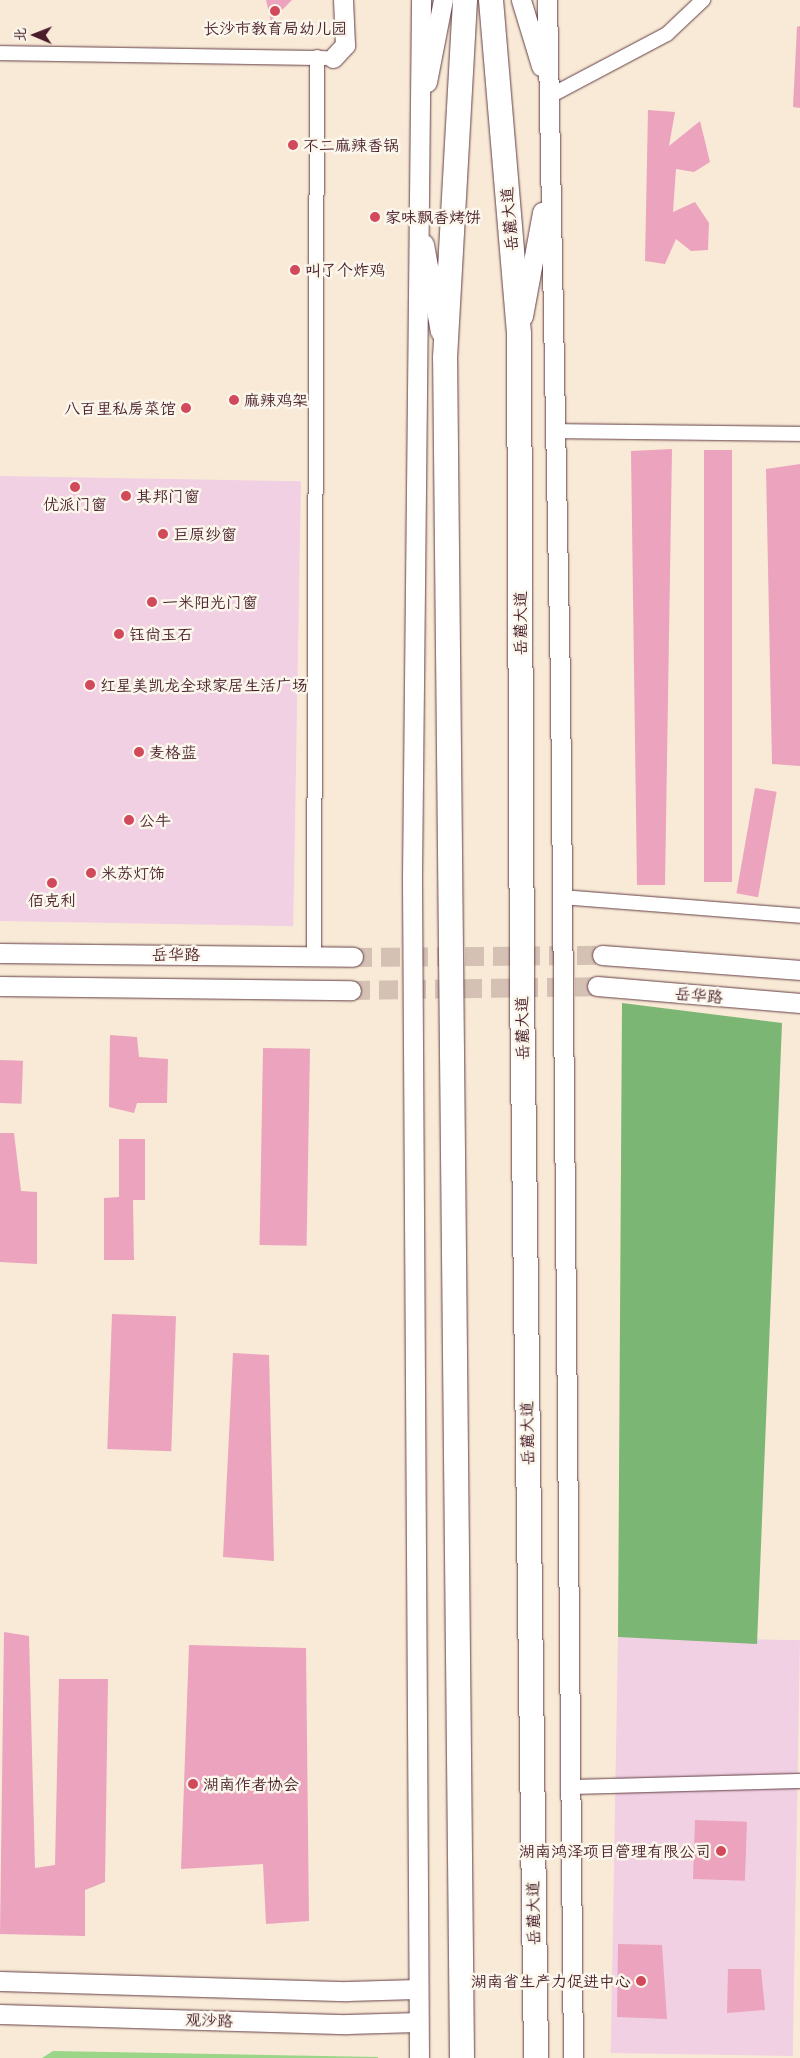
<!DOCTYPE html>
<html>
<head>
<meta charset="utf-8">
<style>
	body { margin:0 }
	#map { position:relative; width:800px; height:2058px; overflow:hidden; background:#f8ead6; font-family:"Patrick Hand","LXGW WenKai TC",sans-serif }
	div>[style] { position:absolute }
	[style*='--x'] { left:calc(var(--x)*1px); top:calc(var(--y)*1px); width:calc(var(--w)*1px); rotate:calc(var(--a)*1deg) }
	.built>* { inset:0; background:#f1d0e3; transform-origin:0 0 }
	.green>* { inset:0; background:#9bd588 }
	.forest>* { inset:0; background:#7cb674 }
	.building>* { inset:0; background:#eca3be; transform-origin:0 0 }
	.secondary-tunnel>* { height:19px; margin-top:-9.5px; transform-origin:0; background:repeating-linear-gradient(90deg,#d5c1b4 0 19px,transparent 0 28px) }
	.roads { filter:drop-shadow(0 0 1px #643d45) drop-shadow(0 0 1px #643d45) }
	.street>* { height:14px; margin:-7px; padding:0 7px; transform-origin:7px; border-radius:7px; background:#fff }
	.secondary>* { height:19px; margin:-9.5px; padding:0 9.5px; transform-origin:9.5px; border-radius:9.5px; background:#fff }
	.highway>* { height:24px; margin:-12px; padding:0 12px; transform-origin:12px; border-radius:12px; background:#fff }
	.dots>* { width:14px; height:14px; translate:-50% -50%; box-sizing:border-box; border:2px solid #fbf7ec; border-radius:50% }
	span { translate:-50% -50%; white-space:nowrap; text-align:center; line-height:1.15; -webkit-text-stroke:5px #fbf7ec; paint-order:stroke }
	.poi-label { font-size:16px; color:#4a1f2b }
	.left { translate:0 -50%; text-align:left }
	.right { translate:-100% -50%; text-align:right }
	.street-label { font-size:16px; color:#4a1f2b }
	.north { position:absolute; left:10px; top:10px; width:50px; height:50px; -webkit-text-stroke:4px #fbf7ec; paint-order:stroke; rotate:271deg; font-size:14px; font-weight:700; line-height:20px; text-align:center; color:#4a1f2b }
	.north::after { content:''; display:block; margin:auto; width:18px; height:22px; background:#4a1f2b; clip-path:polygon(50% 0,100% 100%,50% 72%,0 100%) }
</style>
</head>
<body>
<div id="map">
	<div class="built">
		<div style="left:0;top:476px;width:301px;height:445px;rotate:1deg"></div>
		<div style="left:618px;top:1637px;width:182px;height:416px;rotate:1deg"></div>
	</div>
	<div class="green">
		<div style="clip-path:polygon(53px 2051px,378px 2057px,378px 2058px,42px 2058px)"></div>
	</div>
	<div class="forest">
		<div style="clip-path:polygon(622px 1003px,782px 1023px,757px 1644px,618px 1637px)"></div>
	</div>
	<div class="building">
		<div style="clip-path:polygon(266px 0,292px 0,271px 21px)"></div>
		<div style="clip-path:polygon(800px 26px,800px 108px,793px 107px,797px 27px)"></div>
		<div style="clip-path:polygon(648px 110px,675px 112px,669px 146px,700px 121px,710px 162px,694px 172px,676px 169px,673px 212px,695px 202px,709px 223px,708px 250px,691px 251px,676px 239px,665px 264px,645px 261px)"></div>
		<div style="clip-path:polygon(672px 449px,665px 885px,637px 885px,631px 451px)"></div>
		<div style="left:704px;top:450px;width:28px;height:432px"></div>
		<div style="clip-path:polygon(800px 464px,800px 766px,772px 764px,766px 469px)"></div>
		<div style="left:755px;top:788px;width:22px;height:107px;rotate:10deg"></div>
		<div style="clip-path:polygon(110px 1035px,137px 1037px,139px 1057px,168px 1059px,167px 1103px,137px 1103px,134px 1113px,109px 1107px)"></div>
		<div style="left:263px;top:1048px;width:47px;height:197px;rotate:1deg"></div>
		<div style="left:0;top:1060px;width:23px;height:43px;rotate:2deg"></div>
		<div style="clip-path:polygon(0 1133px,14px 1133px,21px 1191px,37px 1192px,37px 1264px,0 1262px)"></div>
		<div style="clip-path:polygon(119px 1139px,145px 1139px,145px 1200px,133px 1200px,134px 1260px,104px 1260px,104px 1198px,119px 1197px)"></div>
		<div style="left:112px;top:1314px;width:64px;height:135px;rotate:2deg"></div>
		<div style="clip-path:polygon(233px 1353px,269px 1355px,274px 1561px,223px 1557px)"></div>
		<div style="clip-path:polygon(4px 1632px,29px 1636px,35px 1868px,55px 1865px,59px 1679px,108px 1679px,105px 1882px,85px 1890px,85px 1936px,0 1934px)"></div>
		<div style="clip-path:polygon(189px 1645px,306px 1648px,309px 1921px,266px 1924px,263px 1864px,181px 1869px)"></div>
		<div style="left:695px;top:1820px;width:52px;height:59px;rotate:2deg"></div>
		<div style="clip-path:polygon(618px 1944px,662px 1945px,667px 2019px,617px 2017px)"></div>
		<div style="clip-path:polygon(728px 1969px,761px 1969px,765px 2010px,727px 2013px)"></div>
	</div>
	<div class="secondary-tunnel">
		<div style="--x:353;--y:957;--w:249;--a:-0.5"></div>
		<div style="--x:351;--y:990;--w:246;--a:-0.9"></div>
	</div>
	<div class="roads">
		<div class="street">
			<div style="--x:0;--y:53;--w:325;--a:0.9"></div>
			<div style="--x:548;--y:97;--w:135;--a:-27.9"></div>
			<div style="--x:667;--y:34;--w:50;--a:-43.4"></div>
			<div style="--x:554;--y:431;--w:246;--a:0.7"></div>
			<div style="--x:561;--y:897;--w:240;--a:4.5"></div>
			<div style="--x:314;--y:955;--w:898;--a:-89.81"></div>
			<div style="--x:570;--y:1787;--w:230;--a:-1.5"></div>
		</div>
		<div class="secondary">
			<div style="--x:521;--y:0;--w:69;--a:73.1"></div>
			<div style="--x:547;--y:0;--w:684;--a:88.91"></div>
			<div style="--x:560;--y:684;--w:1374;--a:89.46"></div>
			<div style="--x:333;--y:58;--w:18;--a:-47"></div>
			<div style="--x:345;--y:45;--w:45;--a:-92.5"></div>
			<div style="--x:427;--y:82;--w:84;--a:-79"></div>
			<div style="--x:424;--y:244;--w:89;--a:79.7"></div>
			<div style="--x:523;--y:316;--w:106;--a:-79.6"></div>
			<div style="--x:0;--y:953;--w:353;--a:0.6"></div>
			<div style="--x:602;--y:955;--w:199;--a:4.3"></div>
			<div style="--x:0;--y:986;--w:351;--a:0.7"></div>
			<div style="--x:597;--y:986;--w:204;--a:4.8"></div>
			<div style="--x:0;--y:1981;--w:347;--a:1.7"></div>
			<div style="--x:347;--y:1991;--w:70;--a:-1.6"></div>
			<div style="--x:0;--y:2014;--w:347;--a:1.7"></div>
			<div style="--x:347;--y:2024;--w:71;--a:-1.6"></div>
			<div style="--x:419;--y:2058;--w:1180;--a:-90.34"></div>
			<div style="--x:412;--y:878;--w:878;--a:-89.41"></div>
		</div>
		<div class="highway">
			<div style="--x:491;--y:0;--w:335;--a:85.2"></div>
			<div style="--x:519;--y:334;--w:655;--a:89.74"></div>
			<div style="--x:522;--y:989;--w:1069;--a:89.25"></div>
			<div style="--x:462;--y:2058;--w:1700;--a:-90.57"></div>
			<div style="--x:445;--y:358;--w:359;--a:-86.8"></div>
		</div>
	</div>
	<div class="dots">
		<div style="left:275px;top:11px;background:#d1495b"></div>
		<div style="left:293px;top:145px;background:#d1495b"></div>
		<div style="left:375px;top:217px;background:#d1495b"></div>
		<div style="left:295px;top:270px;background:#d1495b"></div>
		<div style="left:234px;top:400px;background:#d1495b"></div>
		<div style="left:186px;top:408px;background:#d1495b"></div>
		<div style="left:75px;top:487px;background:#d1495b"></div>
		<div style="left:126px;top:496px;background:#d1495b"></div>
		<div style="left:163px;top:534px;background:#d1495b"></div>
		<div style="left:152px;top:602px;background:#d1495b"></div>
		<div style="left:119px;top:634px;background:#d1495b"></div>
		<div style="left:90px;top:685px;background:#d1495b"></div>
		<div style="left:139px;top:752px;background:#d1495b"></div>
		<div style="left:129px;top:820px;background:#d1495b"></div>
		<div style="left:91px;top:873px;background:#d1495b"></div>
		<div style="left:52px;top:883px;background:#d1495b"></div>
		<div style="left:193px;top:1784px;background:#d1495b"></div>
		<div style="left:721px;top:1851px;background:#d1495b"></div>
		<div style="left:641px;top:1981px;background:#d1495b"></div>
	</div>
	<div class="poi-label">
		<span style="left:275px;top:28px">长沙市教育局幼儿园</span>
		<span class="left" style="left:303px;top:145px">不二麻辣香锅</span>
		<span class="left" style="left:385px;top:217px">家味飘香烤饼</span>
		<span class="left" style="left:305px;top:270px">叫了个炸鸡</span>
		<span class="left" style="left:244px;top:400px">麻辣鸡架</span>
		<span class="right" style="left:176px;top:408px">八百里私房菜馆</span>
		<span class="left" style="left:136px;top:496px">其邦门窗</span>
		<span style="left:75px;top:504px">优派门窗</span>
		<span class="left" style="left:173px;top:534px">巨原纱窗</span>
		<span class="left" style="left:162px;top:602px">一米阳光门窗</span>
		<span class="left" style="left:129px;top:634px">钰尚玉石</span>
		<span class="left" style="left:100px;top:685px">红星美凯龙全球家居生活广场</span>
		<span class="left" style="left:149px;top:752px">麦格蓝</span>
		<span class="left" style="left:139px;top:820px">公牛</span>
		<span class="left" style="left:101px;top:873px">米苏灯饰</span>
		<span style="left:52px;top:900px">佰克利</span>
		<span class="left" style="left:203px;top:1784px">湖南作者协会</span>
		<span class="right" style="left:711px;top:1851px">湖南鸿泽项目管理有限公司</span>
		<span class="right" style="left:631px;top:1981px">湖南省生产力促进中心</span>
	</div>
	<div class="street-label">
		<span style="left:509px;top:219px;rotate:-95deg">岳麓大道</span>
		<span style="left:520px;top:623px;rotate:-90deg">岳麓大道</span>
		<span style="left:176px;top:954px">岳华路</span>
		<span style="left:699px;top:995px;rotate:5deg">岳华路</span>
		<span style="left:522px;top:1028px;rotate:-91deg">岳麓大道</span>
		<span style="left:527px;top:1433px;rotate:-91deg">岳麓大道</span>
		<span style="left:533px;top:1913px;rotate:-91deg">岳麓大道</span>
		<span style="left:209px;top:2020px;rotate:2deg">观沙路</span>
	</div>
	<div class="north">北</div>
</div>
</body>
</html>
